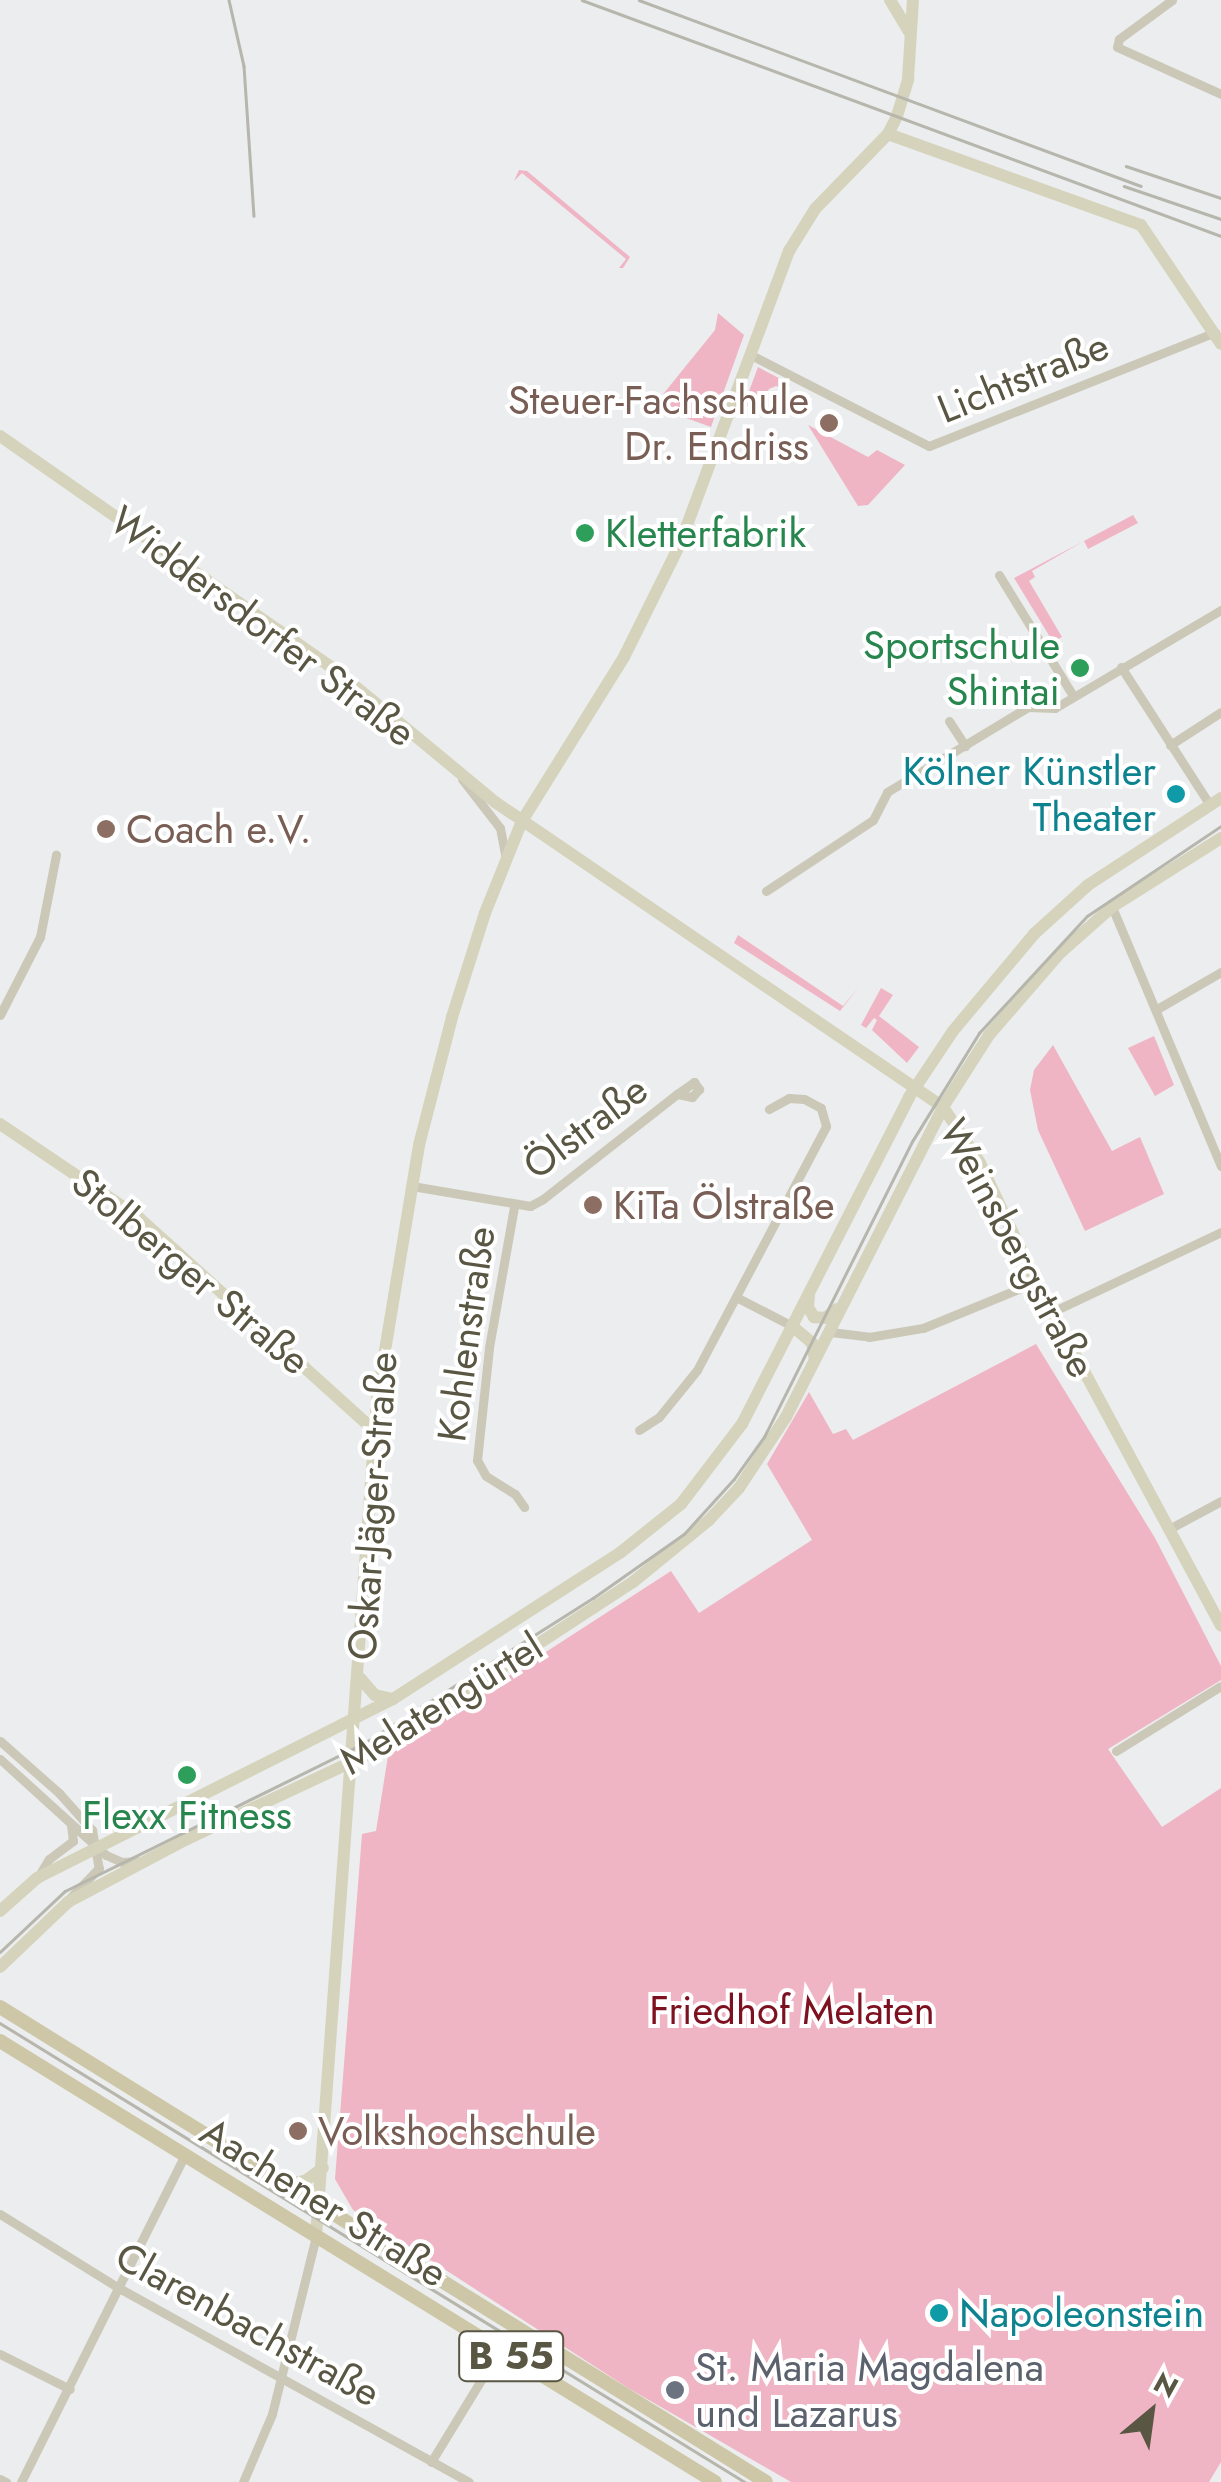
<!DOCTYPE html>
<html>
<head>
<meta charset="utf-8">
<style>
	body { margin:0 }
	#map { position:relative; width:1221px; height:2482px; overflow:hidden; background:#ebedee; font-family:Jost,sans-serif }
	div>[style] { position:absolute }
	[style*='--x'] { left:calc(var(--x)*1px); top:calc(var(--y)*1px); width:calc(var(--w)*1px); rotate:calc(var(--a)*1deg) }
	.green>* { inset:0; background:#f0b5c4 }
	.street>* { height:9px; margin:-4.5px; padding:0 4.5px; transform-origin:4.5px; border-radius:4.5px; background:#ccc8b8 }
	.secondary>* { height:12px; margin:-6px; padding:0 6px; transform-origin:6px; border-radius:6px; background:#d6d3bc }
	.primary>* { height:14px; margin:-7px; padding:0 7px; transform-origin:7px; border-radius:7px; background:#cdc7a8 }
	.tram>* { height:2.5px; margin:-1.25px; padding:0 1.25px; transform-origin:1.25px; border-radius:1.25px; background:#b6b6ad }
	.rail>* { height:2.5px; margin:-1.25px; padding:0 1.25px; transform-origin:1.25px; border-radius:1.25px; background:#b6b6ad }
	.dots>* { width:28px; height:28px; translate:-50% -50%; box-sizing:border-box; border:5px solid #fff; border-radius:50% }
	span { translate:-50% -50%; white-space:nowrap; text-align:center; line-height:1.15; -webkit-text-stroke:8px #fff; paint-order:stroke }
	.shield-label span { padding:2px 8px; background:#fff; border:2px solid; border-radius:8px; -webkit-text-stroke-width:0 }
	.shield-label { font-size:38px; color:#595643; font-weight:700 }
	.street-label { font-size:40px; color:#595643 }
	.education-label { font-size:40px; color:#785e54 }
	.right { translate:-100% -50%; text-align:right }
	.left { translate:0 -50%; text-align:left }
	.leisure-label { font-size:40px; color:#27864d }
	.culture-label { font-size:40px; color:#0d838f }
	.park-label { font-size:40px; color:#7d1120 }
	.worship-label { font-size:40px; color:#5b616d }
	.north { position:absolute; left:1101px; top:2362px; width:100px; height:100px; -webkit-text-stroke:8px #fff; paint-order:stroke; rotate:29deg; font-size:28px; font-weight:700; line-height:40px; text-align:center; color:#595643 }
	.north::after { content:''; display:block; margin:auto; width:35px; height:45px; background:#595643; clip-path:polygon(50% 0,100% 100%,50% 72%,0 100%) }
</style>
</head>
<body>
<div id="map">
	<div class="green">
		<div style="clip-path:polygon(519px 170px,527px 171px,630px 257px,623px 268px,619px 268px,626px 259px,522px 173px,514px 181px)"></div>
		<div style="clip-path:polygon(718px 313px,744px 335px,711px 427px,664px 410px,660px 398px,715px 330px)"></div>
		<div style="clip-path:polygon(758px 367px,790px 384px,787px 390px,776px 386px,769px 389px,757px 410px,744px 405px)"></div>
		<div style="clip-path:polygon(808px 425px,868px 457px,877px 450px,905px 465px,868px 505px,858px 506px)"></div>
		<div style="clip-path:polygon(1133px 515px,1138px 523px,1088px 549px,1084px 541px,1032px 571px,1035px 577px,1029px 581px,1062px 637px,1053px 642px,1014px 578px)"></div>
		<div style="clip-path:polygon(738px 935px,843px 1006px,859px 987px,840px 1011px,734px 943px)"></div>
		<div style="clip-path:polygon(881px 988px,893px 995px,879px 1016px,919px 1047px,907px 1063px,872px 1030px,877px 1020px,874px 1018px,866px 1028px,861px 1025px)"></div>
		<div style="clip-path:polygon(1154px 1036px,1174px 1085px,1155px 1096px,1128px 1048px)"></div>
		<div style="clip-path:polygon(1053px 1045px,1112px 1151px,1140px 1137px,1164px 1194px,1085px 1231px,1038px 1130px,1030px 1090px,1034px 1070px)"></div>
		<div style="clip-path:polygon(1036px 1344px,1155px 1538px,1221px 1666px,1221px 1680px,1108px 1749px,1162px 1827px,1221px 1788px,1221px 2462px,1209px 2482px,791px 2482px,628px 2388px,353px 2210px,335px 2179px,362px 1834px,376px 1831px,388px 1756px,481px 1694px,671px 1571px,699px 1613px,812px 1540px,767px 1464px,809px 1392px,833px 1434px,846px 1429px,853px 1440px)"></div>
	</div>
	<div class="street">
		<div style="--x:1172;--y:0;--w:66;--a:143.7"></div>
		<div style="--x:1119;--y:39;--w:8;--a:104"></div>
		<div style="--x:1117;--y:47;--w:114;--a:24.3"></div>
		<div style="--x:749;--y:354;--w:202;--a:27.1"></div>
		<div style="--x:929;--y:446;--w:308;--a:-21.7"></div>
		<div style="--x:999;--y:575;--w:140;--a:58.5"></div>
		<div style="--x:1121;--y:667;--w:164;--a:57.2"></div>
		<div style="--x:949;--y:721;--w:30;--a:57"></div>
		<div style="--x:1170;--y:745;--w:61;--a:-32.9"></div>
		<div style="--x:462;--y:779;--w:62;--a:52.2"></div>
		<div style="--x:500;--y:828;--w:31;--a:79"></div>
		<div style="--x:766;--y:891;--w:128;--a:-33.6"></div>
		<div style="--x:873;--y:820;--w:31;--a:-63"></div>
		<div style="--x:887;--y:792;--w:165;--a:-31.1"></div>
		<div style="--x:1028;--y:707;--w:27;--a:2"></div>
		<div style="--x:1055;--y:708;--w:193;--a:-30.6"></div>
		<div style="--x:1112;--y:907;--w:281;--a:67.2"></div>
		<div style="--x:1157;--y:1009;--w:74;--a:-30"></div>
		<div style="--x:0;--y:1015;--w:88;--a:-62.9"></div>
		<div style="--x:40;--y:937;--w:84;--a:-79"></div>
		<div style="--x:412;--y:1186;--w:120;--a:9.6"></div>
		<div style="--x:530;--y:1206;--w:15;--a:-28"></div>
		<div style="--x:543;--y:1199;--w:170;--a:-38.1"></div>
		<div style="--x:677;--y:1094;--w:21;--a:-35"></div>
		<div style="--x:694;--y:1082;--w:9;--a:54"></div>
		<div style="--x:699;--y:1089;--w:11;--a:131"></div>
		<div style="--x:692;--y:1097;--w:15;--a:-169"></div>
		<div style="--x:514;--y:1207;--w:143;--a:100.1"></div>
		<div style="--x:489;--y:1348;--w:113;--a:96.1"></div>
		<div style="--x:477;--y:1460;--w:18;--a:61"></div>
		<div style="--x:486;--y:1476;--w:34;--a:32"></div>
		<div style="--x:515;--y:1494;--w:16;--a:55"></div>
		<div style="--x:738;--y:1298;--w:61;--a:27.4"></div>
		<div style="--x:1052;--y:1312;--w:187;--a:-25.3"></div>
		<div style="--x:831;--y:1332;--w:38;--a:7"></div>
		<div style="--x:869;--y:1337;--w:55;--a:-9.5"></div>
		<div style="--x:923;--y:1328;--w:122;--a:-22.2"></div>
		<div style="--x:639;--y:1430;--w:24;--a:-33"></div>
		<div style="--x:659;--y:1417;--w:60;--a:-51"></div>
		<div style="--x:697;--y:1370;--w:276;--a:-62.1"></div>
		<div style="--x:826;--y:1126;--w:19;--a:-106"></div>
		<div style="--x:821;--y:1108;--w:19;--a:-152"></div>
		<div style="--x:804;--y:1099;--w:15;--a:-176"></div>
		<div style="--x:789;--y:1098;--w:23;--a:151"></div>
		<div style="--x:1169;--y:1529;--w:59;--a:-28.3"></div>
		<div style="--x:0;--y:1741;--w:79;--a:41.4"></div>
		<div style="--x:59;--y:1793;--w:50;--a:48.3"></div>
		<div style="--x:92;--y:1830;--w:39;--a:80"></div>
		<div style="--x:99;--y:1868;--w:43;--a:134.1"></div>
		<div style="--x:1116;--y:1751;--w:123;--a:-31.8"></div>
		<div style="--x:0;--y:1759;--w:143;--a:42.2"></div>
		<div style="--x:106;--y:1855;--w:17;--a:24"></div>
		<div style="--x:122;--y:1862;--w:19;--a:-3"></div>
		<div style="--x:38;--y:1877;--w:21;--a:-59"></div>
		<div style="--x:49;--y:1859;--w:30;--a:-37"></div>
		<div style="--x:73;--y:1841;--w:17;--a:-97"></div>
		<div style="--x:0;--y:2214;--w:140;--a:31.9"></div>
		<div style="--x:119;--y:2288;--w:400;--a:29"></div>
		<div style="--x:0;--y:2354;--w:78;--a:26.6"></div>
		<div style="--x:431;--y:2462;--w:132;--a:-58.6"></div>
		<div style="--x:0;--y:2479;--w:7;--a:27"></div>
		<div style="--x:21;--y:2482;--w:368;--a:-63.4"></div>
		<div style="--x:243;--y:2482;--w:74;--a:-66.9"></div>
		<div style="--x:272;--y:2414;--w:183;--a:-76.1"></div>
	</div>
	<div class="secondary">
		<div style="--x:890;--y:0;--w:37;--a:59"></div>
		<div style="--x:888;--y:134;--w:269;--a:19.8"></div>
		<div style="--x:1141;--y:225;--w:143;--a:56.1"></div>
		<div style="--x:0;--y:436;--w:412;--a:34.9"></div>
		<div style="--x:338;--y:672;--w:204;--a:39.6"></div>
		<div style="--x:495;--y:802;--w:542;--a:34.25"></div>
		<div style="--x:943;--y:1107;--w:67;--a:56.5"></div>
		<div style="--x:980;--y:1163;--w:132;--a:64.8"></div>
		<div style="--x:1036;--y:1282;--w:390;--a:61.7"></div>
		<div style="--x:0;--y:1124;--w:166;--a:34"></div>
		<div style="--x:138;--y:1217;--w:318;--a:42.1"></div>
		<div style="--x:809;--y:1295;--w:12;--a:95"></div>
		<div style="--x:808;--y:1307;--w:12;--a:59"></div>
		<div style="--x:814;--y:1317;--w:11;--a:5"></div>
		<div style="--x:825;--y:1318;--w:15;--a:-37"></div>
		<div style="--x:792;--y:1326;--w:26;--a:40"></div>
		<div style="--x:812;--y:1343;--w:17;--a:80"></div>
		<div style="--x:360;--y:1678;--w:23;--a:49"></div>
		<div style="--x:375;--y:1695;--w:18;--a:13"></div>
		<div style="--x:0;--y:1911;--w:50;--a:-41.7"></div>
		<div style="--x:37;--y:1878;--w:398;--a:-26.7"></div>
		<div style="--x:393;--y:1699;--w:271;--a:-32.8"></div>
		<div style="--x:621;--y:1552;--w:77;--a:-38.7"></div>
		<div style="--x:681;--y:1504;--w:101;--a:-52.7"></div>
		<div style="--x:742;--y:1424;--w:367;--a:-62.9"></div>
		<div style="--x:909;--y:1097;--w:79;--a:-56.3"></div>
		<div style="--x:953;--y:1031;--w:126;--a:-50.1"></div>
		<div style="--x:1034;--y:934;--w:73;--a:-42.2"></div>
		<div style="--x:1088;--y:885;--w:159;--a:-33.2"></div>
		<div style="--x:0;--y:1967;--w:94;--a:-43.7"></div>
		<div style="--x:68;--y:1902;--w:132;--a:-27.9"></div>
		<div style="--x:185;--y:1840;--w:208;--a:-25.1"></div>
		<div style="--x:373;--y:1752;--w:311;--a:-33.2"></div>
		<div style="--x:633;--y:1582;--w:98;--a:-39.2"></div>
		<div style="--x:709;--y:1520;--w:44;--a:-46.8"></div>
		<div style="--x:739;--y:1488;--w:85;--a:-56.5"></div>
		<div style="--x:786;--y:1417;--w:347;--a:-63.1"></div>
		<div style="--x:943;--y:1107;--w:85;--a:-57.4"></div>
		<div style="--x:989;--y:1035;--w:108;--a:-49.1"></div>
		<div style="--x:1060;--y:953;--w:69;--a:-41.5"></div>
		<div style="--x:1112;--y:907;--w:129;--a:-32.3"></div>
		<div style="--x:284;--y:2185;--w:21;--a:-11"></div>
		<div style="--x:305;--y:2181;--w:22;--a:-36"></div>
		<div style="--x:316;--y:2236;--w:839;--a:-85.83"></div>
		<div style="--x:377;--y:1399;--w:257;--a:-80.6"></div>
		<div style="--x:419;--y:1145;--w:132;--a:-75.5"></div>
		<div style="--x:452;--y:1017;--w:109;--a:-72.4"></div>
		<div style="--x:485;--y:913;--w:99;--a:-68.1"></div>
		<div style="--x:522;--y:821;--w:193;--a:-58.1"></div>
		<div style="--x:624;--y:657;--w:126;--a:-63.6"></div>
		<div style="--x:680;--y:544;--w:313;--a:-69.6"></div>
		<div style="--x:789;--y:251;--w:49;--a:-58.2"></div>
		<div style="--x:815;--y:209;--w:105;--a:-45.8"></div>
		<div style="--x:888;--y:134;--w:20;--a:-63"></div>
		<div style="--x:897;--y:116;--w:39;--a:-73"></div>
		<div style="--x:908;--y:79;--w:79;--a:-86.4"></div>
	</div>
	<div class="primary">
		<div style="--x:0;--y:2007;--w:901;--a:31.8"></div>
		<div style="--x:0;--y:2041;--w:840;--a:31.67"></div>
	</div>
	<div class="tram">
		<div style="--x:0;--y:1952;--w:89;--a:-43.2"></div>
		<div style="--x:65;--y:1891;--w:336;--a:-26.3"></div>
		<div style="--x:366;--y:1742;--w:269;--a:-32.4"></div>
		<div style="--x:593;--y:1598;--w:111;--a:-35.1"></div>
		<div style="--x:684;--y:1534;--w:74;--a:-47.7"></div>
		<div style="--x:734;--y:1479;--w:52;--a:-54.5"></div>
		<div style="--x:764;--y:1437;--w:332;--a:-63.4"></div>
		<div style="--x:913;--y:1140;--w:126;--a:-58.3"></div>
		<div style="--x:979;--y:1033;--w:159;--a:-47.3"></div>
		<div style="--x:1087;--y:916;--w:161;--a:-33.9"></div>
		<div style="--x:0;--y:2023;--w:875;--a:31.64"></div>
	</div>
	<div class="rail">
		<div style="--x:229;--y:0;--w:68;--a:77.2"></div>
		<div style="--x:244;--y:66;--w:150;--a:86.2"></div>
		<div style="--x:582;--y:0;--w:681;--a:20.27"></div>
		<div style="--x:639;--y:0;--w:535;--a:20.33"></div>
		<div style="--x:1126;--y:166;--w:100;--a:18.6"></div>
		<div style="--x:1124;--y:186;--w:102;--a:18.8"></div>
	</div>
	<div class="dots">
		<div style="left:829px;top:423px;background:#8d6e63"></div>
		<div style="left:585px;top:533px;background:#2e9e5b"></div>
		<div style="left:1080px;top:668px;background:#2e9e5b"></div>
		<div style="left:1176px;top:794px;background:#0f9aa8"></div>
		<div style="left:106px;top:829px;background:#8d6e63"></div>
		<div style="left:593px;top:1205px;background:#8d6e63"></div>
		<div style="left:187px;top:1775px;background:#2e9e5b"></div>
		<div style="left:298px;top:2131px;background:#8d6e63"></div>
		<div style="left:939px;top:2313px;background:#0f9aa8"></div>
		<div style="left:675px;top:2390px;background:#6b7280"></div>
	</div>
	<div class="shield-label">
		<span style="left:511px;top:2356px">B 55</span>
	</div>
	<div class="street-label">
		<span style="left:1023px;top:377px;rotate:-22deg">Lichtstraße</span>
		<span style="left:263px;top:626px;rotate:37deg">Widdersdorfer Straße</span>
		<span style="left:585px;top:1127px;rotate:-37deg">Ölstraße</span>
		<span style="left:1018px;top:1248px;rotate:62deg">Weinsbergstraße</span>
		<span style="left:191px;top:1271px;rotate:40deg">Stolberger Straße</span>
		<span style="left:466px;top:1334px;rotate:-82deg">Kohlenstraße</span>
		<span style="left:372px;top:1506px;rotate:-86deg">Oskar-Jäger-Straße</span>
		<span style="left:441px;top:1703px;rotate:-32deg">Melatengürtel</span>
		<span style="left:324px;top:2202px;rotate:32deg">Aachener Straße</span>
		<span style="left:248px;top:2324px;rotate:29deg">Clarenbachstraße</span>
	</div>
	<div class="education-label">
		<span class="right" style="left:809px;top:423px">Steuer-Fachschule<br>Dr. Endriss</span>
		<span class="left" style="left:126px;top:829px">Coach e.V.</span>
		<span class="left" style="left:613px;top:1205px">KiTa Ölstraße</span>
		<span class="left" style="left:318px;top:2131px">Volkshochschule</span>
	</div>
	<div class="leisure-label">
		<span class="left" style="left:605px;top:533px">Kletterfabrik</span>
		<span class="right" style="left:1060px;top:668px">Sportschule<br>Shintai</span>
		<span style="left:187px;top:1815px">Flexx Fitness</span>
	</div>
	<div class="culture-label">
		<span class="right" style="left:1156px;top:794px">Kölner Künstler<br>Theater</span>
		<span class="left" style="left:959px;top:2313px">Napoleonstein</span>
	</div>
	<div class="park-label">
		<span style="left:792px;top:2010px">Friedhof Melaten</span>
	</div>
	<div class="worship-label">
		<span class="left" style="left:695px;top:2390px">St. Maria Magdalena<br>und Lazarus</span>
	</div>
	<div class="north">N</div>
</div>
</body>
</html>
